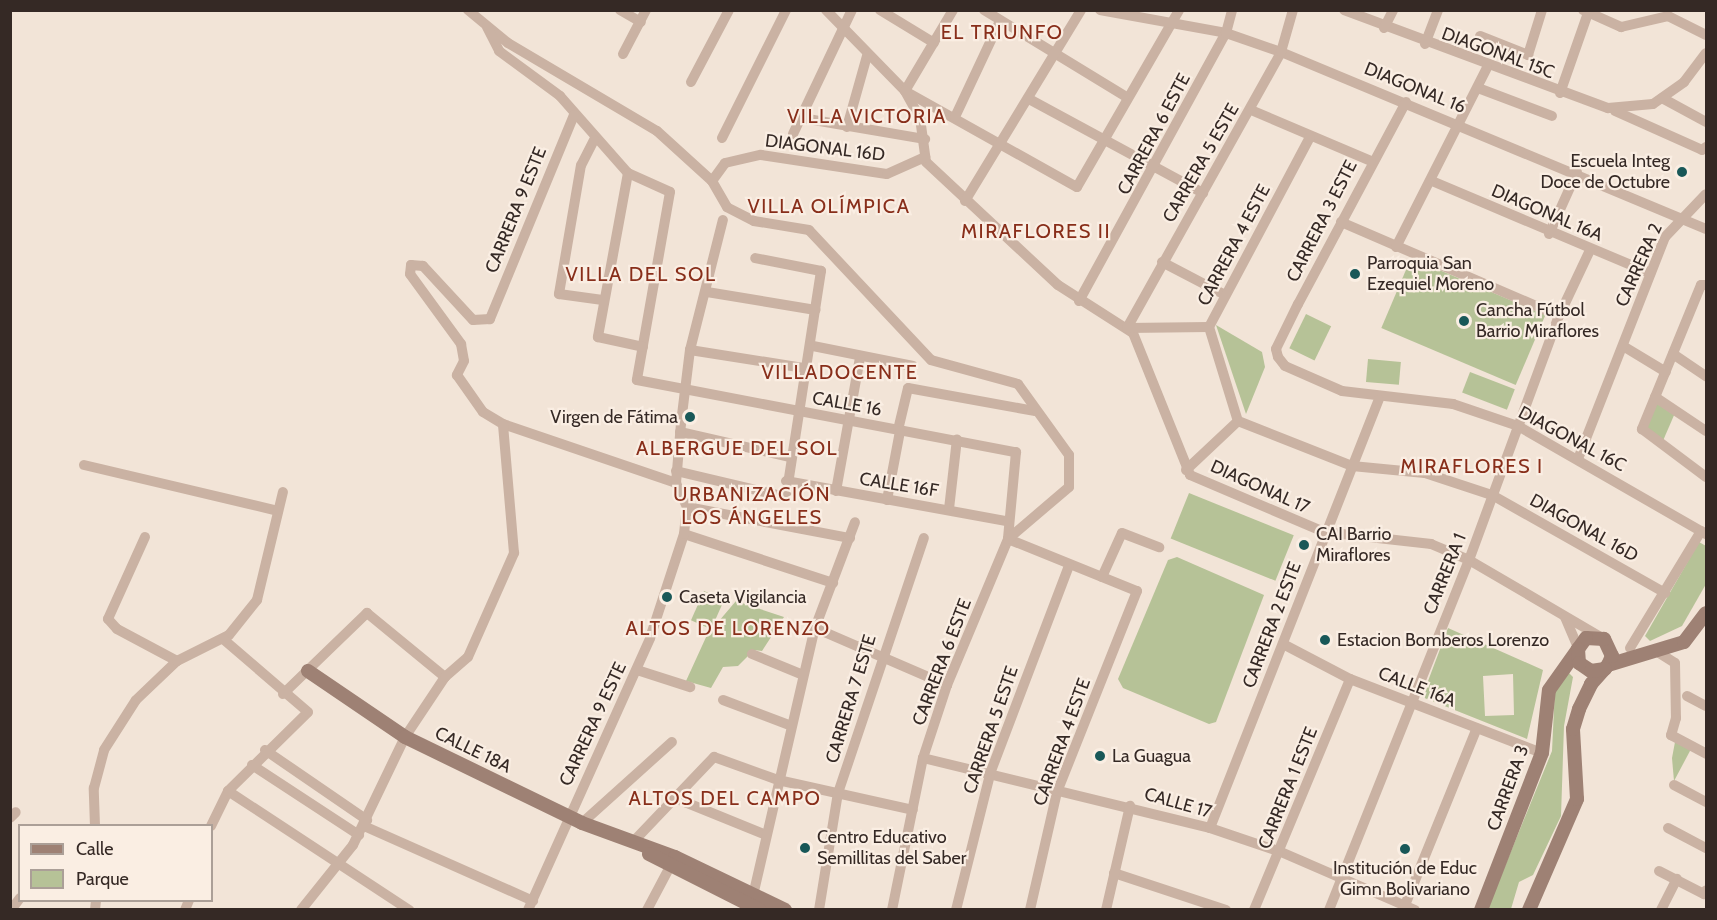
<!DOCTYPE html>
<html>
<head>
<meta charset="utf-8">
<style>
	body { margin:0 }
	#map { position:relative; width:1717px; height:920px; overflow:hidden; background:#f2e4d7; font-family:Cabin,sans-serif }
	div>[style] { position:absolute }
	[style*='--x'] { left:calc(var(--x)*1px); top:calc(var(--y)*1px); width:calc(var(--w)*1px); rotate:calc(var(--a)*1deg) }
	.green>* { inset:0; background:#b6c297; transform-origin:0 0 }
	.street>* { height:10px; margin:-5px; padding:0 5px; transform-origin:5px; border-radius:5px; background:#cab2a3 }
	.secondary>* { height:14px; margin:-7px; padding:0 7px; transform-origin:7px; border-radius:7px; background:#9e8174 }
	.dots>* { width:16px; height:16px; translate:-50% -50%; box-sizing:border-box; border:3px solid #faeee3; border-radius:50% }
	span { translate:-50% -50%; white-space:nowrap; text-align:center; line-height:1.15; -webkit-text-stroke:4.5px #faeee3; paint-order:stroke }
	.street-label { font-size:18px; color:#352925 }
	.poi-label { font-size:18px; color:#352925 }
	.right { translate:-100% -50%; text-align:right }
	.left { translate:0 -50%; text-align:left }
	.neighbourhood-label { font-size:20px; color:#882e1a; letter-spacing:1.5px }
	.frame { position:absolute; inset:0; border:12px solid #352925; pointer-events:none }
	.legend { position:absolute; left:18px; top:824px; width:195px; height:78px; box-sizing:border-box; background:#faeee3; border:2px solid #ab9f97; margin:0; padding:8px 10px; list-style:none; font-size:18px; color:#352925 }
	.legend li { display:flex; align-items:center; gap:12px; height:30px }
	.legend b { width:30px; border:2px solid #ab9f97 }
</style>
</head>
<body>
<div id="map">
	<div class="green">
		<div style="left:1411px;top:258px;width:146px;height:76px;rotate:23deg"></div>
		<div style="left:1306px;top:314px;width:28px;height:38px;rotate:26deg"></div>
		<div style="clip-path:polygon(1216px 325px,1262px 352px,1265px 367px,1246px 414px)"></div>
		<div style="left:1368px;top:359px;width:33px;height:23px;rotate:5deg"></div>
		<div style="left:1470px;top:372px;width:48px;height:22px;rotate:21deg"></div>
		<div style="clip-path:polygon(1657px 401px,1675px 413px,1662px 443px,1644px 429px)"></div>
		<div style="left:1189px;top:493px;width:113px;height:49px;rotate:22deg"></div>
		<div style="clip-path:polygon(1699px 542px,1706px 546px,1706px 584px,1682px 626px,1650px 641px,1645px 636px)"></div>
		<div style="clip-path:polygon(1177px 557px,1264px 595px,1216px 722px,1209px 724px,1123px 688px,1118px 679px,1168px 560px)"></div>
		<div style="left:704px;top:591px;width:22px;height:32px;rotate:24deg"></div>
		<div style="clip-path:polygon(736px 601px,784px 617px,762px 651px,754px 650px,738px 666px,723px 667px,711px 688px,686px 681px,707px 635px)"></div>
		<div style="clip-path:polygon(evenodd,1448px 628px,1543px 670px,1527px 739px,1422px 697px,1448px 628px,1513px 674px,1514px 715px,1485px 716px,1483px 676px,1513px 674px)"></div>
		<div style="clip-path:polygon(1566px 670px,1573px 677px,1564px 726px,1561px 816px,1533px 875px,1519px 882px,1511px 909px,1487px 910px,1552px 751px,1555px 688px)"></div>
		<div style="clip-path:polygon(1675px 742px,1691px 749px,1674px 781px,1672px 758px)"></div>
	</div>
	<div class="street">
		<div style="--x:468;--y:10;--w:52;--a:39.5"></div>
		<div style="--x:508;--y:43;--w:173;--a:30.6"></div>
		<div style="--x:657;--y:131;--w:74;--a:42.3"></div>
		<div style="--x:620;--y:10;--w:24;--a:30"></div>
		<div style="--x:826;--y:10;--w:113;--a:45.7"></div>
		<div style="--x:905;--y:91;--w:197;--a:29.2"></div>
		<div style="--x:1077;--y:187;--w:204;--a:-60"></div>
		<div style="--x:880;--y:10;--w:63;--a:31.4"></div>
		<div style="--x:953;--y:10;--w:94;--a:120.7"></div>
		<div style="--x:905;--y:91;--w:31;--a:61"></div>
		<div style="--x:920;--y:118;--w:44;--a:82.2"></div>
		<div style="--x:926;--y:162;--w:180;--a:43"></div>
		<div style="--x:1058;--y:285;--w:89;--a:32.6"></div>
		<div style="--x:1133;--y:333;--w:153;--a:68.1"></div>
		<div style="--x:1190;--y:475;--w:146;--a:23"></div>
		<div style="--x:1324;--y:532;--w:108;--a:6.4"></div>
		<div style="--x:1431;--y:544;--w:41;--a:22.8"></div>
		<div style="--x:1469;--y:560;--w:153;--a:30.3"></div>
		<div style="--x:984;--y:10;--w:165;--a:31.4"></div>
		<div style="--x:1100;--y:10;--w:128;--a:10.3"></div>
		<div style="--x:1226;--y:33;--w:58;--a:19.1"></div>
		<div style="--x:1281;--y:52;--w:460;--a:22.6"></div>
		<div style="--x:1344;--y:10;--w:282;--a:20.4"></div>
		<div style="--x:1608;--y:108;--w:45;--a:-5.1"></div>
		<div style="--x:1653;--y:104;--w:38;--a:-35"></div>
		<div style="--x:1684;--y:82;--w:36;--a:-53"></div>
		<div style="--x:1583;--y:10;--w:42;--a:24.1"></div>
		<div style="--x:1621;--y:27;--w:48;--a:-13.2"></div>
		<div style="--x:1668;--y:16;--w:42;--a:26.6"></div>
		<div style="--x:487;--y:27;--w:27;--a:63"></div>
		<div style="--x:499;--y:51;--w:76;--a:36.4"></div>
		<div style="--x:560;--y:96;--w:103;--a:48.6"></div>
		<div style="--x:628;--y:173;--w:46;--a:24.3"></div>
		<div style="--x:670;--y:192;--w:191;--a:100"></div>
		<div style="--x:637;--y:380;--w:386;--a:10.8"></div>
		<div style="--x:1016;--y:452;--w:87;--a:95.3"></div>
		<div style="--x:1384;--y:28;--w:20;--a:-63"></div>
		<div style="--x:1480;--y:36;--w:52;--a:21.6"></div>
		<div style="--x:1528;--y:55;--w:47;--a:-72.7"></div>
		<div style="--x:1425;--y:44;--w:36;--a:-69"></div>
		<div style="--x:623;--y:54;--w:50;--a:-62.4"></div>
		<div style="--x:691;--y:82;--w:81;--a:-62.2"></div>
		<div style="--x:1478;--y:88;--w:79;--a:20.7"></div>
		<div style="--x:1560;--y:93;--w:85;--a:-70.7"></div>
		<div style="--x:1662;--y:98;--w:50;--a:28.6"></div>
		<div style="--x:1029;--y:99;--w:198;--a:28.4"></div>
		<div style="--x:1406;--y:102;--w:229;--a:118.1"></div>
		<div style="--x:1298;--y:304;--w:50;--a:116.1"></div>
		<div style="--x:1276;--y:349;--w:8;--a:76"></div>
		<div style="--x:1278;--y:357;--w:11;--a:52"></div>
		<div style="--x:1285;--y:366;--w:62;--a:23.7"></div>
		<div style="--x:1342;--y:391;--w:112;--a:6.7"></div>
		<div style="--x:1453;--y:404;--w:69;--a:18.7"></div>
		<div style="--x:1518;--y:426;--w:217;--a:29.9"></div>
		<div style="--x:1251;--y:110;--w:130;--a:23"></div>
		<div style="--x:1615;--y:111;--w:95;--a:24.1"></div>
		<div style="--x:1702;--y:150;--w:5;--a:-37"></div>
		<div style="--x:574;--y:115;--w:221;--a:112.4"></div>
		<div style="--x:490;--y:319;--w:17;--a:177"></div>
		<div style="--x:473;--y:320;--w:74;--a:-132.8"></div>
		<div style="--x:423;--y:266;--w:12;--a:-175"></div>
		<div style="--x:411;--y:265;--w:9;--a:96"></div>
		<div style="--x:410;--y:274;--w:87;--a:53.9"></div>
		<div style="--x:461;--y:344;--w:17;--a:80"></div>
		<div style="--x:464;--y:361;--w:16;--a:117"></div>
		<div style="--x:457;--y:375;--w:45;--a:54.9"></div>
		<div style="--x:483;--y:412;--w:23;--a:31"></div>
		<div style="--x:503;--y:424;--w:183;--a:18.8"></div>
		<div style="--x:955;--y:117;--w:106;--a:-64.9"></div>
		<div style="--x:802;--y:118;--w:125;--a:9.7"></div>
		<div style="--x:847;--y:127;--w:74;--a:-74.3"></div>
		<div style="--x:793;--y:134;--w:137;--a:-64.6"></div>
		<div style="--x:722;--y:138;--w:143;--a:-63.4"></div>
		<div style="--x:594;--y:140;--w:28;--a:117"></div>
		<div style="--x:581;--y:165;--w:131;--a:99.7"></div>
		<div style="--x:559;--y:294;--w:44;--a:7.8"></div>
		<div style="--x:628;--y:173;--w:167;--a:100.4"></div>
		<div style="--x:598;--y:337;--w:46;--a:12.5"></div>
		<div style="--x:1432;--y:181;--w:237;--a:22.9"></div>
		<div style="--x:965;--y:201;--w:223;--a:-58.7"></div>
		<div style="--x:1341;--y:222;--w:237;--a:23.3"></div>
		<div style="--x:1549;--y:234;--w:68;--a:-65.7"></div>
		<div style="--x:1396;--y:247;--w:201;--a:-63.1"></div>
		<div style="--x:1162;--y:262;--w:71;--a:27.6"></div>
		<div style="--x:1706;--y:285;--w:5;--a:180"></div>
		<div style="--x:1701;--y:285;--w:156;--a:112.3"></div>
		<div style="--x:1642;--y:429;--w:80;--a:36.9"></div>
		<div style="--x:707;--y:292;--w:110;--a:9.4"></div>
		<div style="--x:1079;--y:301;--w:306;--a:-61.3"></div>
		<div style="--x:1226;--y:33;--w:24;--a:-75"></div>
		<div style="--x:1209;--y:327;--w:98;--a:72.9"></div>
		<div style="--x:1238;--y:421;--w:123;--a:21.5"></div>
		<div style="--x:1352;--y:466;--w:73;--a:5.5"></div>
		<div style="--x:1425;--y:473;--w:71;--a:18.2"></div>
		<div style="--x:1492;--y:495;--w:199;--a:29.5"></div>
		<div style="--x:1209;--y:327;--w:215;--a:-62"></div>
		<div style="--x:1127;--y:328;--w:316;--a:-60.8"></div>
		<div style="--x:1281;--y:52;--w:44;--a:-74.1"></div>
		<div style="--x:1127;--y:328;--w:82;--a:-0.7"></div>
		<div style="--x:813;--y:346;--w:102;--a:11.3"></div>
		<div style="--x:1623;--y:346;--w:50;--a:31.2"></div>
		<div style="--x:690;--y:350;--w:121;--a:9"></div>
		<div style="--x:1673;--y:354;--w:40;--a:34"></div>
		<div style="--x:1655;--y:397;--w:61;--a:33.7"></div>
		<div style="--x:898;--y:430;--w:43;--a:-76.6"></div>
		<div style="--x:908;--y:388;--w:128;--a:10.3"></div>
		<div style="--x:680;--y:432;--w:113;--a:12.8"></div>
		<div style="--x:1578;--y:459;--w:238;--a:-68.6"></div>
		<div style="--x:1665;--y:237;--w:59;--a:-46.4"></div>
		<div style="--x:84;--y:465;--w:199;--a:13.3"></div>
		<div style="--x:1186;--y:470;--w:71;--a:-43.3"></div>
		<div style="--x:676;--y:471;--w:113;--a:13.3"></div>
		<div style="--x:786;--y:497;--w:229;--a:-81.2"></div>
		<div style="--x:821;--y:271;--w:67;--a:-168.9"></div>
		<div style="--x:786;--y:481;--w:224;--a:10.3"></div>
		<div style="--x:836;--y:491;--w:136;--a:-79.8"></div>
		<div style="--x:887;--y:500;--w:70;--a:-79.3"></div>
		<div style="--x:687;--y:507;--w:166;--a:10.8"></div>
		<div style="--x:949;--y:509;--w:70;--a:-83.5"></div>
		<div style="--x:684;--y:534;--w:157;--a:18.2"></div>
		<div style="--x:145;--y:537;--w:90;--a:114.3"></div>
		<div style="--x:108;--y:619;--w:13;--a:48"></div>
		<div style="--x:117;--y:629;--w:68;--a:28.1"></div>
		<div style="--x:1008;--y:539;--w:139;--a:22"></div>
		<div style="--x:1137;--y:591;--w:216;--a:111.7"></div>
		<div style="--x:1057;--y:792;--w:121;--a:102.9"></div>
		<div style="--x:1102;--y:577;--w:48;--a:-65.6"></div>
		<div style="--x:1122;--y:533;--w:40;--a:21"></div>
		<div style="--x:1565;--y:617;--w:33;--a:67"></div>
		<div style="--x:815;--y:628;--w:144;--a:23.4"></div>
		<div style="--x:1283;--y:644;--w:76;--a:27.6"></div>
		<div style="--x:1350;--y:679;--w:206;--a:21.1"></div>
		<div style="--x:1630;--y:648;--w:137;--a:-58.7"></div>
		<div style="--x:1656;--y:651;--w:22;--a:32"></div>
		<div style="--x:1675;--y:663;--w:55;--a:89"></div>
		<div style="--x:1676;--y:718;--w:18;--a:106"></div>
		<div style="--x:1671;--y:735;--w:40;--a:28"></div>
		<div style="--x:752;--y:654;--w:55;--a:22.4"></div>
		<div style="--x:637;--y:670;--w:56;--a:17.8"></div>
		<div style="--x:283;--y:694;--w:117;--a:-44"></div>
		<div style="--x:367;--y:613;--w:101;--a:39.4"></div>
		<div style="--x:1687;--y:696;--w:21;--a:28"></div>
		<div style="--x:723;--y:700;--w:71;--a:20.7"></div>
		<div style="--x:265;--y:750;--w:124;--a:34.5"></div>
		<div style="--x:923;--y:758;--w:295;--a:13.7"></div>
		<div style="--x:1210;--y:828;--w:75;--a:18.7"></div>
		<div style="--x:1281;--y:852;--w:146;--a:23.4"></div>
		<div style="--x:252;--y:765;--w:128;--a:33.2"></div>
		<div style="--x:1674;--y:785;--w:36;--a:28"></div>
		<div style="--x:228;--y:791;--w:217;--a:33.3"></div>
		<div style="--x:675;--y:798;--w:98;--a:22.1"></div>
		<div style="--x:10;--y:818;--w:8;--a:-45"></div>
		<div style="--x:582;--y:823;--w:121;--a:-42"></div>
		<div style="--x:95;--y:826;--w:38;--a:-92"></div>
		<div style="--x:94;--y:788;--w:39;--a:-75"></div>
		<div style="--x:104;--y:750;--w:59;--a:-57.4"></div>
		<div style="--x:136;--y:700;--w:57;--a:-43.6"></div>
		<div style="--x:177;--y:661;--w:58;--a:-26.6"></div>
		<div style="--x:229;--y:635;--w:45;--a:-51.3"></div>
		<div style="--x:257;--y:600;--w:111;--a:-76.5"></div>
		<div style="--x:211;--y:826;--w:39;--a:-64"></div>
		<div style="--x:228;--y:791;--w:112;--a:-44.6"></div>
		<div style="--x:308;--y:712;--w:112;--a:-139.3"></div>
		<div style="--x:364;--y:826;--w:185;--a:23.9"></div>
		<div style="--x:1210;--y:828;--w:460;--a:-68.5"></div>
		<div style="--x:1668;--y:828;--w:43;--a:27.8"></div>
		<div style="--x:632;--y:843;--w:119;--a:-46.4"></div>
		<div style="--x:714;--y:757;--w:68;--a:19.8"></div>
		<div style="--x:778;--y:780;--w:138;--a:12.5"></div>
		<div style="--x:1659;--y:871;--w:51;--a:27.1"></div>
		<div style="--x:1704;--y:894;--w:4;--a:-63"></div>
		<div style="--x:1114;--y:873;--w:118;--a:18.3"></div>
		<div style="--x:752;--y:900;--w:279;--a:-77"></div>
		<div style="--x:815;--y:628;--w:113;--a:-69.3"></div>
		<div style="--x:11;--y:910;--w:15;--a:-53"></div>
		<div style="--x:95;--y:910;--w:10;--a:-84"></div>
		<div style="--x:185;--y:910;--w:11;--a:-68"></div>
		<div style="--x:301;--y:910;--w:83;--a:-51.3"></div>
		<div style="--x:353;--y:845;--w:120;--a:-64.3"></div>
		<div style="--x:405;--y:737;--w:72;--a:-56.3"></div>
		<div style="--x:445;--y:677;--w:30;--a:-41"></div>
		<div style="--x:468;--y:657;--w:114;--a:-66.1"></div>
		<div style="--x:514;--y:553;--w:129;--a:-94.9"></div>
		<div style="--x:528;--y:910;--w:298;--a:-65.8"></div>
		<div style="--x:650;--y:638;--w:109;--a:-71.9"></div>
		<div style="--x:684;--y:534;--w:27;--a:-84"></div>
		<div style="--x:687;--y:507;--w:26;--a:-115"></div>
		<div style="--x:676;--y:483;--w:60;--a:-85.2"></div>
		<div style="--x:681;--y:423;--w:74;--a:-83"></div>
		<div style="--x:690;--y:350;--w:134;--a:-75.8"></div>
		<div style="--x:647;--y:910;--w:58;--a:-62.1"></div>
		<div style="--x:819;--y:910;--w:119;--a:-80.8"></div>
		<div style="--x:838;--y:793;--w:269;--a:-71.4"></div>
		<div style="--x:892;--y:910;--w:155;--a:-78.5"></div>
		<div style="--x:923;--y:758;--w:77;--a:-71.8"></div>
		<div style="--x:947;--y:685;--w:158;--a:-67.3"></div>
		<div style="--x:1008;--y:539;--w:80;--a:-40.4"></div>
		<div style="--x:1069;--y:487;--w:32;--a:-90"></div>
		<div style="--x:1069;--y:455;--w:87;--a:-125.7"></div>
		<div style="--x:1018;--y:384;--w:90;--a:-164.6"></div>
		<div style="--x:931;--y:360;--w:178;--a:-133.2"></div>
		<div style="--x:809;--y:230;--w:56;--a:-170.7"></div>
		<div style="--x:754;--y:221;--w:30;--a:-153"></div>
		<div style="--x:727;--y:207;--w:30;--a:-120"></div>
		<div style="--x:712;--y:181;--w:22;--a:-54"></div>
		<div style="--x:725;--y:163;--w:37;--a:-13"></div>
		<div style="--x:761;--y:155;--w:127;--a:8.6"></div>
		<div style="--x:887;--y:174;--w:42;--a:-24.1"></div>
		<div style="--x:956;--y:910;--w:143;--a:-75.9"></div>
		<div style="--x:991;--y:771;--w:219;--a:-69.2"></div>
		<div style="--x:1106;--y:910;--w:107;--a:-77"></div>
		<div style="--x:1254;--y:910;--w:250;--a:-67.4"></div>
		<div style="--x:1329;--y:910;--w:377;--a:-68.2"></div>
		<div style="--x:1469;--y:560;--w:260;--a:-69.8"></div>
		<div style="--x:1559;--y:316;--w:73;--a:-64.8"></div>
		<div style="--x:1403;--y:910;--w:196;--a:-67.9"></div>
		<div style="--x:1661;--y:910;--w:35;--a:-63"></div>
	</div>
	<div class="secondary">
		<div style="--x:1608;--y:665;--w:79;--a:-16.8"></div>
		<div style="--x:1684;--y:642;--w:36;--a:-53"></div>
		<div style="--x:308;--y:671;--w:117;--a:34.2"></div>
		<div style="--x:405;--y:737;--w:197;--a:25.9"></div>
		<div style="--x:582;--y:823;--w:99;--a:20.1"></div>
		<div style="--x:675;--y:857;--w:122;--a:25.7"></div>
		<div style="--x:649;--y:854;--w:124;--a:26.8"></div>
		<div style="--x:1481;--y:910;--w:168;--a:-68.8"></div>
		<div style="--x:1542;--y:753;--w:63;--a:-83.7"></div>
		<div style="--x:1549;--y:690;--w:50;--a:-54.7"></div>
		<div style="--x:1529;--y:910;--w:121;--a:-66.6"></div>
		<div style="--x:1577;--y:799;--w:70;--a:-93.3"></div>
		<div style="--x:1573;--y:729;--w:21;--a:-73"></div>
		<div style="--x:1579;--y:709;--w:28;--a:-64"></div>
		<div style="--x:1591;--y:684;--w:25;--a:-48"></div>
		<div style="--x:1608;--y:665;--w:10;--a:-66"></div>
		<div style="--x:1612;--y:656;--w:19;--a:-115"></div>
		<div style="--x:1604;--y:639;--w:18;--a:-177"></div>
		<div style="--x:1586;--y:638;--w:14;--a:126"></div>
		<div style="--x:1578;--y:649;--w:14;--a:86"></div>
		<div style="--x:1579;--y:663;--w:14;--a:34"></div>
		<div style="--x:1591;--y:671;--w:14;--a:-8"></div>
	</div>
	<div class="dots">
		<div style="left:1682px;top:172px;background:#195858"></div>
		<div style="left:1355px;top:274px;background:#195858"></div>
		<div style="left:1464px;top:321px;background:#195858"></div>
		<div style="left:690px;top:417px;background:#195858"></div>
		<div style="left:1304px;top:545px;background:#195858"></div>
		<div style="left:667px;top:597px;background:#195858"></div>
		<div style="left:1325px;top:640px;background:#195858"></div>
		<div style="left:1100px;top:756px;background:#195858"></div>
		<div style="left:805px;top:848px;background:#195858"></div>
		<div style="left:1405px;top:849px;background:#195858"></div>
	</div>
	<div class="street-label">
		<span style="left:1498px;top:53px;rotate:20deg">DIAGONAL 15C</span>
		<span style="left:1415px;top:88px;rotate:22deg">DIAGONAL 16</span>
		<span style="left:1154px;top:134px;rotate:-62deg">CARRERA 6 ESTE</span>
		<span style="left:825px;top:148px;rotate:7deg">DIAGONAL 16D</span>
		<span style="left:1201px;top:163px;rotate:-60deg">CARRERA 5 ESTE</span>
		<span style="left:516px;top:210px;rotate:-68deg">CARRERA 9 ESTE</span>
		<span style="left:1547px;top:213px;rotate:23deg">DIAGONAL 16A</span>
		<span style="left:1322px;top:221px;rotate:-63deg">CARRERA 3 ESTE</span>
		<span style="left:1234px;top:245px;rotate:-62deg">CARRERA 4 ESTE</span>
		<span style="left:1639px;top:265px;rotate:-66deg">CARRERA 2</span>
		<span style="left:847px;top:404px;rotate:10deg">CALLE 16</span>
		<span style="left:1572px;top:439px;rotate:28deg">DIAGONAL 16C</span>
		<span style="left:899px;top:485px;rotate:9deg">CALLE 16F</span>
		<span style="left:1260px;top:487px;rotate:24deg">DIAGONAL 17</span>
		<span style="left:1584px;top:528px;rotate:29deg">DIAGONAL 16D</span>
		<span style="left:1445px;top:574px;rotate:-68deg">CARRERA 1</span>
		<span style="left:1272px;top:625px;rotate:-69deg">CARRERA 2 ESTE</span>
		<span style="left:942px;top:662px;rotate:-69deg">CARRERA 6 ESTE</span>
		<span style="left:1417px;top:687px;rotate:21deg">CALLE 16A</span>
		<span style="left:851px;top:699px;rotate:-73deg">CARRERA 7 ESTE</span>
		<span style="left:593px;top:724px;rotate:-65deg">CARRERA 9 ESTE</span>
		<span style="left:991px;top:730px;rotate:-71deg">CARRERA 5 ESTE</span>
		<span style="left:1062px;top:742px;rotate:-70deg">CARRERA 4 ESTE</span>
		<span style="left:473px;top:750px;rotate:26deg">CALLE 18A</span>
		<span style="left:1288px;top:788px;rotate:-68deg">CARRERA 1 ESTE</span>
		<span style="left:1508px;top:788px;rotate:-70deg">CARRERA 3</span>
		<span style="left:1178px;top:803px;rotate:16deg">CALLE 17</span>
	</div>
	<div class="poi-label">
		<span class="right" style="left:1670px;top:172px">Escuela Integ<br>Doce de Octubre</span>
		<span class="left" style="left:1367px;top:274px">Parroquia San<br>Ezequiel Moreno</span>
		<span class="left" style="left:1476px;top:321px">Cancha Fútbol<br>Barrio Miraflores</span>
		<span class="right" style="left:678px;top:417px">Virgen de Fátima</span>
		<span class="left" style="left:1316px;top:545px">CAI Barrio<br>Miraflores</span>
		<span class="left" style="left:679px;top:597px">Caseta Vigilancia</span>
		<span class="left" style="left:1337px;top:640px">Estacion Bomberos Lorenzo</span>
		<span class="left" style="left:1112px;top:756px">La Guagua</span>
		<span class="left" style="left:817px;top:848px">Centro Educativo<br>Semillitas del Saber</span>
		<span style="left:1405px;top:879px">Institución de Educ<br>Gimn Bolivariano</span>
	</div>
	<div class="neighbourhood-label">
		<span style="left:1002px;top:32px">EL TRIUNFO</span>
		<span style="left:867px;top:116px">VILLA VICTORIA</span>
		<span style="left:829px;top:206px">VILLA OLÍMPICA</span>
		<span style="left:1036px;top:231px">MIRAFLORES II</span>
		<span style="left:641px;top:274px">VILLA DEL SOL</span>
		<span style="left:840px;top:372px">VILLADOCENTE</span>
		<span style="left:737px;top:448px">ALBERGUE DEL SOL</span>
		<span style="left:1472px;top:466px">MIRAFLORES I</span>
		<span style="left:752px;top:506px">URBANIZACIÓN<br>LOS ÁNGELES</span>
		<span style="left:728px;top:628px">ALTOS DE LORENZO</span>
		<span style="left:725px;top:798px">ALTOS DEL CAMPO</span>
	</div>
	<div class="frame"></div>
	<ul class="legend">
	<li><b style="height:8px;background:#9e8174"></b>Calle</li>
	<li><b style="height:16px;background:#b6c297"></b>Parque</li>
	</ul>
</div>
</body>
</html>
